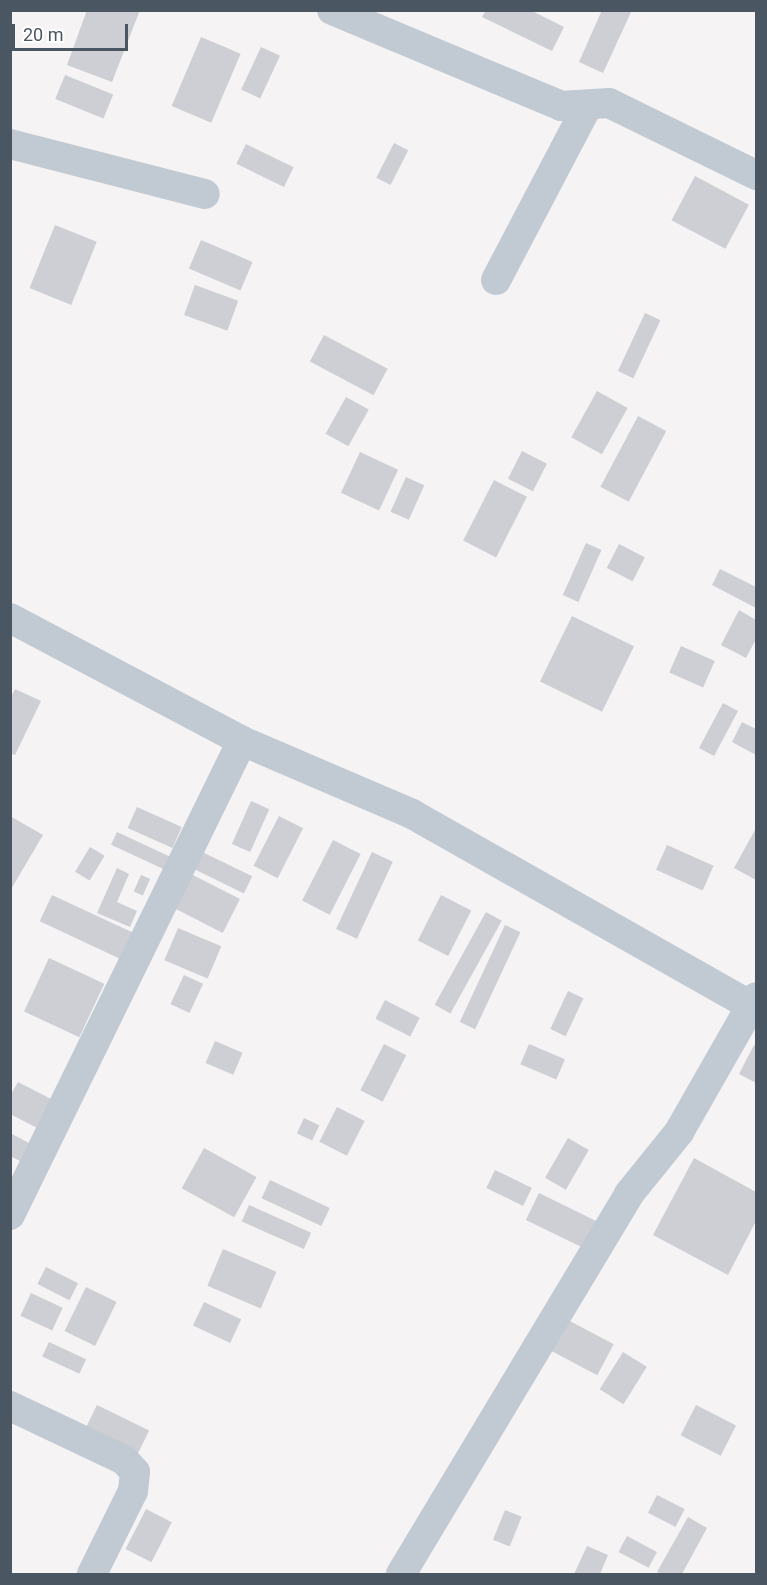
<!DOCTYPE html>
<html>
<head>
<meta charset="utf-8">
<style>
	body { margin:0 }
	#map { position:relative; width:767px; height:1585px; overflow:hidden; background:#f5f3f3; font-family:Roboto,sans-serif }
	div>[style] { position:absolute }
	[style*='--x'] { left:calc(var(--x)*1px); top:calc(var(--y)*1px); width:calc(var(--w)*1px); rotate:calc(var(--a)*1deg) }
	.building>* { inset:0; background:#cdcfd5; transform-origin:0 0 }
	.minor>* { height:30px; margin:-15px; padding:0 15px; transform-origin:15px; border-radius:15px; background:#c1cad2 }
	span { translate:-50% -50%; white-space:nowrap; text-align:center; line-height:1.15; -webkit-text-stroke:5px #fff; paint-order:stroke }
	.frame { position:absolute; inset:0; border:12px solid #4a5661; pointer-events:none }
	.scale { position:absolute; left:12px; top:24px; width:116px; height:27px; box-sizing:border-box; border:3px solid #4a5661; border-top:0; padding-left:8px; font-size:18px; line-height:21px; white-space:nowrap; color:#4a5661; -webkit-text-stroke:4px #fff; paint-order:stroke }
</style>
</head>
<body>
<div id="map">
	<div class="building">
		<div style="clip-path:polygon(87px 10px,140px 10px,112px 82px,67px 65px)"></div>
		<div style="clip-path:polygon(486px 10px,530px 10px,564px 27px,552px 51px,482px 17px)"></div>
		<div style="clip-path:polygon(602px 10px,632px 10px,603px 73px,579px 62px)"></div>
		<div style="left:201px;top:37px;width:43px;height:75px;rotate:23deg"></div>
		<div style="left:261px;top:47px;width:21px;height:47px;rotate:25deg"></div>
		<div style="left:65px;top:75px;width:52px;height:26px;rotate:22deg"></div>
		<div style="left:394px;top:143px;width:16px;height:39px;rotate:27deg"></div>
		<div style="left:246px;top:144px;width:53px;height:22px;rotate:26deg"></div>
		<div style="left:695px;top:176px;width:61px;height:50px;rotate:28deg"></div>
		<div style="left:55px;top:225px;width:45px;height:68px;rotate:22deg"></div>
		<div style="left:201px;top:240px;width:56px;height:31px;rotate:23deg"></div>
		<div style="left:195px;top:285px;width:46px;height:32px;rotate:20deg"></div>
		<div style="left:645px;top:313px;width:17px;height:64px;rotate:25deg"></div>
		<div style="left:324px;top:335px;width:72px;height:30px;rotate:28deg"></div>
		<div style="left:597px;top:391px;width:35px;height:53px;rotate:29deg"></div>
		<div style="left:346px;top:397px;width:26px;height:42px;rotate:29deg"></div>
		<div style="left:638px;top:416px;width:32px;height:80px;rotate:28deg"></div>
		<div style="left:522px;top:451px;width:28px;height:31px;rotate:27deg"></div>
		<div style="left:360px;top:452px;width:42px;height:45px;rotate:25deg"></div>
		<div style="left:406px;top:477px;width:20px;height:38px;rotate:24deg"></div>
		<div style="left:494px;top:480px;width:37px;height:68px;rotate:27deg"></div>
		<div style="left:586px;top:543px;width:17px;height:57px;rotate:24deg"></div>
		<div style="left:619px;top:544px;width:29px;height:27px;rotate:27deg"></div>
		<div style="clip-path:polygon(720px 569px,756px 587px,756px 608px,712px 585px)"></div>
		<div style="clip-path:polygon(739px 610px,756px 620px,756px 639px,746px 658px,721px 645px)"></div>
		<div style="left:572px;top:616px;width:69px;height:73px;rotate:26deg"></div>
		<div style="left:681px;top:646px;width:37px;height:29px;rotate:24deg"></div>
		<div style="clip-path:polygon(15px 689px,41px 701px,15px 755px,10px 753px,10px 699px)"></div>
		<div style="left:723px;top:703px;width:17px;height:51px;rotate:28deg"></div>
		<div style="clip-path:polygon(742px 722px,756px 729px,756px 755px,732px 742px)"></div>
		<div style="left:251px;top:801px;width:20px;height:47px;rotate:24deg"></div>
		<div style="left:137px;top:807px;width:49px;height:23px;rotate:24deg"></div>
		<div style="clip-path:polygon(10px 816px,43px 835px,10px 891px)"></div>
		<div style="left:279px;top:816px;width:27px;height:56px;rotate:27deg"></div>
		<div style="clip-path:polygon(756px 828px,756px 880px,734px 868px)"></div>
		<div style="left:117px;top:832px;width:60px;height:14px;rotate:25deg"></div>
		<div style="left:333px;top:840px;width:31px;height:68px;rotate:27deg"></div>
		<div style="left:667px;top:845px;width:51px;height:27px;rotate:24deg"></div>
		<div style="left:90px;top:847px;width:17px;height:29px;rotate:31deg"></div>
		<div style="left:192px;top:847px;width:67px;height:19px;rotate:26deg"></div>
		<div style="left:372px;top:852px;width:23px;height:85px;rotate:25deg"></div>
		<div style="clip-path:polygon(117px 868px,129px 874px,117px 902px,137px 911px,130px 927px,97px 913px)"></div>
		<div style="left:183px;top:870px;width:64px;height:38px;rotate:27deg"></div>
		<div style="left:141px;top:875px;width:10px;height:18px;rotate:24deg"></div>
		<div style="left:52px;top:895px;width:89px;height:29px;rotate:25deg"></div>
		<div style="left:441px;top:895px;width:34px;height:51px;rotate:27deg"></div>
		<div style="left:486px;top:912px;width:18px;height:106px;rotate:29deg"></div>
		<div style="left:505px;top:925px;width:17px;height:107px;rotate:25deg"></div>
		<div style="left:178px;top:928px;width:47px;height:35px;rotate:23deg"></div>
		<div style="left:49px;top:958px;width:61px;height:59px;rotate:25deg"></div>
		<div style="left:184px;top:975px;width:21px;height:32px;rotate:25deg"></div>
		<div style="left:568px;top:991px;width:17px;height:42px;rotate:25deg"></div>
		<div style="left:385px;top:1000px;width:39px;height:21px;rotate:27deg"></div>
		<div style="left:215px;top:1041px;width:30px;height:24px;rotate:23deg"></div>
		<div style="left:384px;top:1044px;width:25px;height:52px;rotate:27deg"></div>
		<div style="left:529px;top:1044px;width:39px;height:22px;rotate:23deg"></div>
		<div style="clip-path:polygon(754px 1045px,756px 1046px,756px 1083px,739px 1074px)"></div>
		<div style="clip-path:polygon(18px 1082px,57px 1102px,43px 1131px,10px 1114px,10px 1096px)"></div>
		<div style="left:337px;top:1107px;width:31px;height:39px;rotate:27deg"></div>
		<div style="left:304px;top:1118px;width:17px;height:17px;rotate:25deg"></div>
		<div style="clip-path:polygon(10px 1133px,29px 1143px,20px 1161px,10px 1156px)"></div>
		<div style="left:568px;top:1138px;width:24px;height:46px;rotate:30deg"></div>
		<div style="left:204px;top:1148px;width:60px;height:46px;rotate:29deg"></div>
		<div style="clip-path:polygon(694px 1158px,756px 1192px,756px 1221px,728px 1275px,653px 1235px)"></div>
		<div style="left:495px;top:1170px;width:41px;height:20px;rotate:26deg"></div>
		<div style="left:270px;top:1180px;width:66px;height:20px;rotate:25deg"></div>
		<div style="left:539px;top:1193px;width:75px;height:30px;rotate:26deg"></div>
		<div style="left:249px;top:1205px;width:68px;height:18px;rotate:24deg"></div>
		<div style="left:223px;top:1249px;width:58px;height:40px;rotate:23deg"></div>
		<div style="left:46px;top:1267px;width:36px;height:19px;rotate:27deg"></div>
		<div style="left:86px;top:1287px;width:34px;height:49px;rotate:26deg"></div>
		<div style="left:31px;top:1293px;width:35px;height:25px;rotate:25deg"></div>
		<div style="left:204px;top:1302px;width:41px;height:26px;rotate:25deg"></div>
		<div style="left:566px;top:1319px;width:54px;height:35px;rotate:28deg"></div>
		<div style="left:49px;top:1342px;width:41px;height:16px;rotate:25deg"></div>
		<div style="left:623px;top:1352px;width:28px;height:44px;rotate:32deg"></div>
		<div style="left:97px;top:1405px;width:58px;height:26px;rotate:26deg"></div>
		<div style="left:696px;top:1405px;width:45px;height:34px;rotate:27deg"></div>
		<div style="left:657px;top:1495px;width:31px;height:20px;rotate:27deg"></div>
		<div style="left:146px;top:1509px;width:29px;height:45px;rotate:27deg"></div>
		<div style="left:505px;top:1510px;width:18px;height:32px;rotate:22deg"></div>
		<div style="clip-path:polygon(688px 1517px,707px 1528px,682px 1574px,661px 1574px,657px 1572px)"></div>
		<div style="left:627px;top:1536px;width:34px;height:18px;rotate:28deg"></div>
		<div style="clip-path:polygon(587px 1546px,608px 1555px,600px 1574px,574px 1574px)"></div>
	</div>
	<div class="minor">
		<div style="--x:332;--y:10;--w:248;--a:22.7"></div>
		<div style="--x:561;--y:106;--w:48;--a:-3.6"></div>
		<div style="--x:609;--y:103;--w:164;--a:26.1"></div>
		<div style="--x:10;--y:144;--w:201;--a:14.4"></div>
		<div style="--x:496;--y:280;--w:198;--a:-62.3"></div>
		<div style="--x:10;--y:618;--w:263;--a:27.9"></div>
		<div style="--x:242;--y:741;--w:185;--a:23.2"></div>
		<div style="--x:412;--y:814;--w:390;--a:29.5"></div>
		<div style="--x:10;--y:1215;--w:528;--a:-63.92"></div>
		<div style="--x:10;--y:1406;--w:126;--a:25.3"></div>
		<div style="--x:124;--y:1460;--w:16;--a:47"></div>
		<div style="--x:135;--y:1472;--w:19;--a:96"></div>
		<div style="--x:133;--y:1491;--w:93;--a:116.3"></div>
		<div style="--x:401;--y:1574;--w:443;--a:-59"></div>
		<div style="--x:629;--y:1194;--w:80;--a:-51.1"></div>
		<div style="--x:679;--y:1132;--w:155;--a:-60.3"></div>
	</div>
	<div class="frame"></div>
	<div class="scale">20 m</div>
</div>
</body>
</html>
